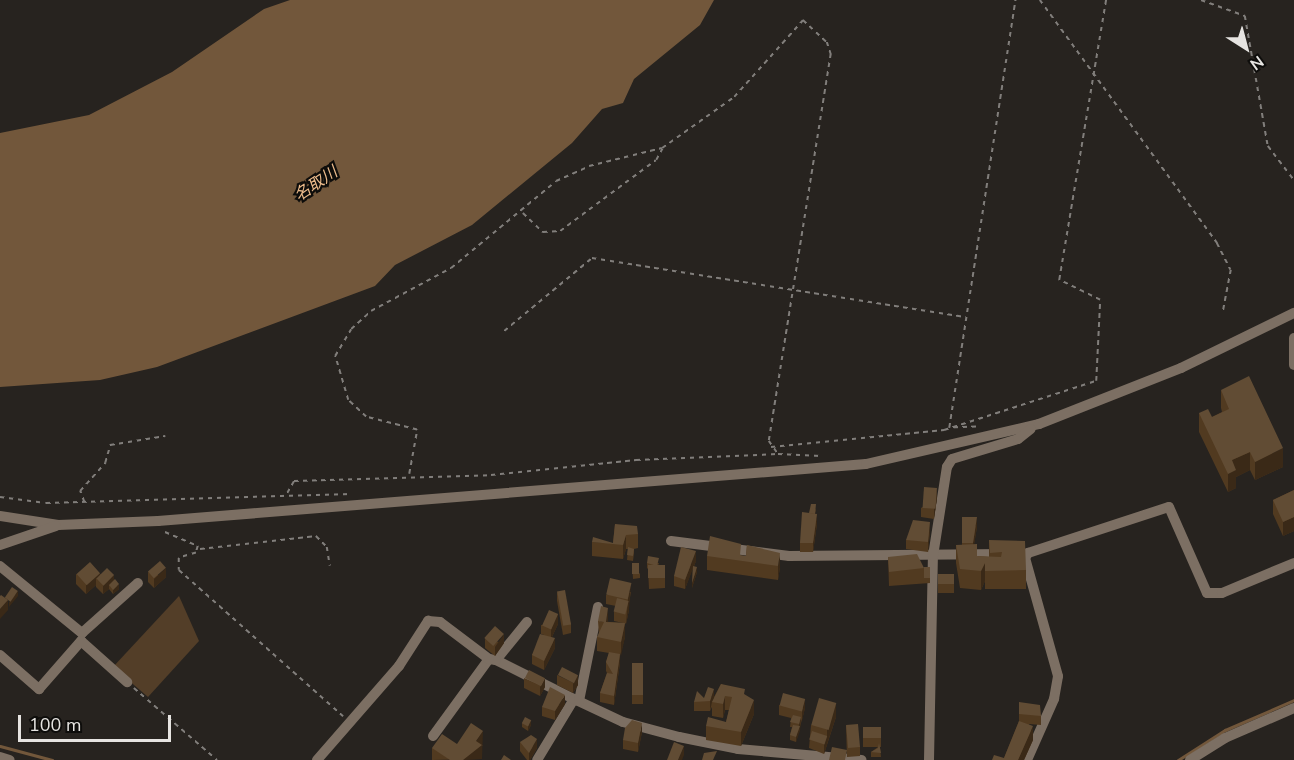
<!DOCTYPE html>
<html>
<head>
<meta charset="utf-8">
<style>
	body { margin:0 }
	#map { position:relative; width:1294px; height:760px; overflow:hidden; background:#27231f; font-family:"Nunito Sans","Noto Sans JP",sans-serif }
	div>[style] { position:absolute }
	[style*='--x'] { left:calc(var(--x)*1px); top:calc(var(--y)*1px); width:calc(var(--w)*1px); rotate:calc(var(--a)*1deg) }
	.green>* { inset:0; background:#533e28 }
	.water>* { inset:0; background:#72573b }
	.stream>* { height:3px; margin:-1.5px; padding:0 1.5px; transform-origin:1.5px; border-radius:1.5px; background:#72573b }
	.path>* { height:1.5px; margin-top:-0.75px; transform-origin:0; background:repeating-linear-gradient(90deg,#817e7b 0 4.5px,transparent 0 9px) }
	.minor>* { height:10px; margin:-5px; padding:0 5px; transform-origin:5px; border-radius:5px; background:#7c6f63 }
	.wall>* { inset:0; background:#513a20; transform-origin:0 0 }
	.shaded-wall>* { inset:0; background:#3a2917 }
	.building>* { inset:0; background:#614c34; transform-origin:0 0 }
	span { translate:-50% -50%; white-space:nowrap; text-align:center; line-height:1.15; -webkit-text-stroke:4.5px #0e0d0b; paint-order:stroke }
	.water-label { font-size:16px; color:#ecbb8b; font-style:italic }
	.north { position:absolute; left:1216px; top:18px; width:60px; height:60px; -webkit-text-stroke:4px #0e0d0b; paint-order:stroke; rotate:144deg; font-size:16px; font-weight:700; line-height:24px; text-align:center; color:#e6e4e1 }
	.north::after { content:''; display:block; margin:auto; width:21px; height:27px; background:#e6e4e1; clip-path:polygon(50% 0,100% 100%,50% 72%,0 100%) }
	.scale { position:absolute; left:18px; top:715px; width:153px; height:27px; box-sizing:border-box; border:3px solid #e6e4e1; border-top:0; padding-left:8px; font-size:18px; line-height:21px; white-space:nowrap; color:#e6e4e1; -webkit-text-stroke:4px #0e0d0b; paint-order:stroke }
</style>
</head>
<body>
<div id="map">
	<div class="green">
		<div style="clip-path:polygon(179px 596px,199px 641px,148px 697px,113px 667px)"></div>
	</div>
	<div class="water">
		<div style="clip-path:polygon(290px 0,714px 0,700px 25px,634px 79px,623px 103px,602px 109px,572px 143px,472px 225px,395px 265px,375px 286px,157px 367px,100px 380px,0 387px,0 133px,89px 115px,172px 72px,264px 9px)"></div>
	</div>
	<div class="stream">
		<div style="--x:0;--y:746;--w:54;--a:15.1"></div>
		<div style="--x:1178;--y:760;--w:56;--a:-32.6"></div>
		<div style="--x:1225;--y:730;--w:75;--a:-23.5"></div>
	</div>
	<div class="path">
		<div style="--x:1040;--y:0;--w:301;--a:53.9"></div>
		<div style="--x:1217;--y:243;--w:30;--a:63"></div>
		<div style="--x:1231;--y:270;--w:43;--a:100.8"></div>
		<div style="--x:1201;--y:0;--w:47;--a:20"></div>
		<div style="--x:1245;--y:16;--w:132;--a:80"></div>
		<div style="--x:1268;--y:146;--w:43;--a:52.6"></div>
		<div style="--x:523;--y:213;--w:28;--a:44"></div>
		<div style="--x:543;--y:232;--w:17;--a:-3"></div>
		<div style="--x:560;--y:231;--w:119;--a:-36.5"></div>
		<div style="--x:656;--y:160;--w:13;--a:-61"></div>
		<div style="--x:504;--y:331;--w:114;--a:-39.7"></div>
		<div style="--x:592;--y:258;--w:376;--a:9"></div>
		<div style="--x:976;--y:427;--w:27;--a:178"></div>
		<div style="--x:949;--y:428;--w:433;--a:-81.2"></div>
		<div style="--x:771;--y:447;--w:174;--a:-5.6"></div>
		<div style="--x:944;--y:430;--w:160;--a:-17.9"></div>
		<div style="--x:1096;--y:381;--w:81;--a:-87.2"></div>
		<div style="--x:1100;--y:300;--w:46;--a:-154"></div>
		<div style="--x:1059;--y:280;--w:284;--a:-80.5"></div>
		<div style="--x:409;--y:474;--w:45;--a:-79.7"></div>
		<div style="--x:417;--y:430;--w:53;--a:-165.7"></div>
		<div style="--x:366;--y:417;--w:25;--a:-137"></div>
		<div style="--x:348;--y:400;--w:46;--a:-106.5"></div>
		<div style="--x:335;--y:356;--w:31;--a:-59"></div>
		<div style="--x:351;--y:329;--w:27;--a:-42"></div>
		<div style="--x:371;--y:311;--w:91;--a:-28.3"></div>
		<div style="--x:451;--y:268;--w:136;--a:-39.6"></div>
		<div style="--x:556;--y:181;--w:36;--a:-24"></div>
		<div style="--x:589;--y:166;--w:75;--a:-13.9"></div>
		<div style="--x:662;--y:148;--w:88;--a:-35.3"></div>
		<div style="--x:734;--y:97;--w:103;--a:-48.1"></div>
		<div style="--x:803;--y:20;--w:33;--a:43"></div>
		<div style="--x:827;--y:42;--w:13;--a:72"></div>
		<div style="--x:831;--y:54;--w:392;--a:99.1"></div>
		<div style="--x:769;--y:441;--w:16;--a:55"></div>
		<div style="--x:778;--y:454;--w:43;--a:2.7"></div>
		<div style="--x:287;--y:493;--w:14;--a:-60"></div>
		<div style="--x:294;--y:481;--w:197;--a:-1.7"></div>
		<div style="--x:491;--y:475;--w:146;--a:-5.9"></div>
		<div style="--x:636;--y:460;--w:141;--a:-2.4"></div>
		<div style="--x:0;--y:497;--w:46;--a:7.4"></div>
		<div style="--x:46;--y:503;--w:306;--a:-1.7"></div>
		<div style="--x:84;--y:502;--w:12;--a:-110"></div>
		<div style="--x:80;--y:491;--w:38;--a:-48"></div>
		<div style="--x:105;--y:463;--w:19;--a:-74"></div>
		<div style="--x:110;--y:445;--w:56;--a:-9.3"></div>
		<div style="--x:165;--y:532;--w:36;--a:23"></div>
		<div style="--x:198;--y:546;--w:7;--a:106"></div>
		<div style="--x:196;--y:553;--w:18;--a:164"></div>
		<div style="--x:179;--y:558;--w:12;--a:90"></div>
		<div style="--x:179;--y:570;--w:220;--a:41.7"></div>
		<div style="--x:200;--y:549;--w:117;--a:-6.4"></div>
		<div style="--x:316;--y:536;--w:16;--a:45"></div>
		<div style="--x:327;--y:547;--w:19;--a:81"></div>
		<div style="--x:134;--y:688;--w:110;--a:40.9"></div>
	</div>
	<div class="minor">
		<div style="--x:1294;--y:338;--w:27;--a:90"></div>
		<div style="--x:0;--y:516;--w:59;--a:8.8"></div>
		<div style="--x:58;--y:525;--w:100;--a:-2.3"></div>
		<div style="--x:158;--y:521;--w:710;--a:-4.6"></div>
		<div style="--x:866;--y:464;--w:178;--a:-13"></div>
		<div style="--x:1039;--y:424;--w:153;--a:-21.5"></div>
		<div style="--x:1181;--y:368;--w:126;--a:-26"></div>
		<div style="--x:671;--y:541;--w:119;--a:7.2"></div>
		<div style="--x:789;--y:556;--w:215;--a:-0.5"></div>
		<div style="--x:0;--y:545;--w:59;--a:-18.7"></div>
		<div style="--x:0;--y:566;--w:106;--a:39.3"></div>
		<div style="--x:82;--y:633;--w:75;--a:-41.8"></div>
		<div style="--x:527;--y:622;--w:49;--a:129.2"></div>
		<div style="--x:496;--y:660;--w:87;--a:26.6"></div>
		<div style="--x:574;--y:699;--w:71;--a:121.2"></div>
		<div style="--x:0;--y:655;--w:52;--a:41.1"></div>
		<div style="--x:39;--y:689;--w:64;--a:-48.8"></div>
		<div style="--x:81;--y:641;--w:62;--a:41.7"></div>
		<div style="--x:574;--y:699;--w:54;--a:25.1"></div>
		<div style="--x:623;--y:722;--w:58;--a:15"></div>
		<div style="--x:679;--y:737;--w:60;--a:11.5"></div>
		<div style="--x:738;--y:749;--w:124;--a:5.1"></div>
		<div style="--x:579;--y:701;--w:96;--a:-78.6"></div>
		<div style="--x:433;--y:736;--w:95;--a:-54"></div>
		<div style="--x:489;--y:659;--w:7;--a:8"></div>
		<div style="--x:0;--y:757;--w:10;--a:17"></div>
		<div style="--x:317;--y:760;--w:125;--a:-48.9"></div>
		<div style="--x:399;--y:666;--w:54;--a:-57.2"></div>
		<div style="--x:428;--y:621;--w:12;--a:5"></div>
		<div style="--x:440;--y:622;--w:61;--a:37.1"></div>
		<div style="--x:929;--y:760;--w:204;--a:-88.9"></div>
		<div style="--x:933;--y:556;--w:90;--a:-81.1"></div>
		<div style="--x:947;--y:467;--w:9;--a:-58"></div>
		<div style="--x:952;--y:459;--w:69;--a:-16.9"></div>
		<div style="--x:1018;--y:439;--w:16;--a:-38"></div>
		<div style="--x:1027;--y:760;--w:67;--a:-66.1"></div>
		<div style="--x:1054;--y:699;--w:23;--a:-80"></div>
		<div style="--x:1058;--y:676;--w:123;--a:-105.6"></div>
		<div style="--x:1025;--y:558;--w:6;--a:-59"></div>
		<div style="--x:1028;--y:553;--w:148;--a:-18.1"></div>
		<div style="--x:1169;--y:507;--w:94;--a:66.2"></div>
		<div style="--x:1207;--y:593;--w:15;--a:0"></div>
		<div style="--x:1222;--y:593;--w:78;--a:-22.6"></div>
		<div style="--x:1190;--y:760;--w:41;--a:-32.2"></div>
		<div style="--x:1225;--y:738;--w:75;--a:-23.5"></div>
	</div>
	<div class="wall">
		<div style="clip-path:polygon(1221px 390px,1283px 467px,1255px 480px,1250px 470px,1236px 477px,1236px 488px,1228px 492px,1199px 432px,1199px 413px,1212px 417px,1222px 412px,1221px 408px)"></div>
		<div style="clip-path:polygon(1294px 490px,1294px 531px,1283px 536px,1273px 514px,1273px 500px)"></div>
		<div style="clip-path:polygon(937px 498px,934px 519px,921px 517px,921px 508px)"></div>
		<div style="clip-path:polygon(816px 509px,815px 514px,817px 524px,813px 552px,800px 552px,800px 543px,809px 513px)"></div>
		<div style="clip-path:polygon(962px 517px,977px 527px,974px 544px,977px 556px,989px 557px,989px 540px,1026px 570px,1026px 589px,985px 589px,985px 581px,981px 590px,960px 588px,956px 563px,956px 545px,962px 545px)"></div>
		<div style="clip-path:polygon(615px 524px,638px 534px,638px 548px,634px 549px,634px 553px,633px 561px,627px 560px,628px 549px,626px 549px,623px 559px,592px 556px,592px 542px,613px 543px)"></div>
		<div style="clip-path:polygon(930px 531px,928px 552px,906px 549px,906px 540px)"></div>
		<div style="clip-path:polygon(747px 545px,780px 567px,778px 580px,707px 570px,707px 556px,746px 556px)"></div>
		<div style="clip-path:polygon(888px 557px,924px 568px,930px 567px,930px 583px,889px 586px)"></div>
		<div style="clip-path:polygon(696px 561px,694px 566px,697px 572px,692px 588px,693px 567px,685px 589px,674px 586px,674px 576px)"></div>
		<div style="clip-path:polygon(632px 563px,640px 574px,640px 578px,633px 579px)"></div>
		<div style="clip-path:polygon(647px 563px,659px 563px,658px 566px,665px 578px,665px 588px,649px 589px,648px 569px,647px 568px)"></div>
		<div style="clip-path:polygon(148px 572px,166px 577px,154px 588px,148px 582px)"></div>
		<div style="clip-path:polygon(76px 574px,100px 574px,114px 580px,119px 589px,113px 594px,109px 589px,103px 594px,96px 587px,96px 585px,86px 594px,76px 584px)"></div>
		<div style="left:938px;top:574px;width:16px;height:19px"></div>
		<div style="clip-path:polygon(557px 591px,571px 624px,571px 633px,563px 635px,557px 601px)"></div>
		<div style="clip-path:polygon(631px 592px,629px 603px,629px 610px,626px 624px,625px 623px,625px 637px,620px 656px,620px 663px,614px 705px,600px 702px,600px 693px,607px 673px,606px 671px,606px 662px,609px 653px,597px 651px,597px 637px,599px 635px,598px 621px,623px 623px,614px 621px,614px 612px,616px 606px,606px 604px,606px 595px)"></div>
		<div style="clip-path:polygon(558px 624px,552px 637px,555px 648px,544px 670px,532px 664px,532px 655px,544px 635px,541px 634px,541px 625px)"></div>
		<div style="clip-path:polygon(485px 639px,504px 643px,495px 656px,485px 648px)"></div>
		<div style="left:643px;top:663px;width:41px;height:11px;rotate:90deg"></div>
		<div style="clip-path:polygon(557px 675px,578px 685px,573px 693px,557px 685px)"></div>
		<div style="clip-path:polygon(524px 678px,545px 687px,540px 696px,524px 688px)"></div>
		<div style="clip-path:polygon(721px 684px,745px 695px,754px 714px,741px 746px,706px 740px,706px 726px,726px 722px,729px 710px,725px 710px,723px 718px,712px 716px,712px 707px,710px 711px,694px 711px,694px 702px,704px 698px,714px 697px)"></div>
		<div style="clip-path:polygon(1019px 702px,1041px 716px,1041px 725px,1029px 724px,1033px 740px,1024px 760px,992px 760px,1004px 758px,1019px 721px)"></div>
		<div style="clip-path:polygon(565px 704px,555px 720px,542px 716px,542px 707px)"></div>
		<div style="clip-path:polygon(779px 705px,805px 708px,796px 742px,790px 740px,790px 735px,792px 727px,790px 727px,791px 718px,779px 715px)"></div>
		<div style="clip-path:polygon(836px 717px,824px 754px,809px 748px,811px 725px)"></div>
		<div style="clip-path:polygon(522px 723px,531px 725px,528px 731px,522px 727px)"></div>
		<div style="clip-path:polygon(846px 725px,860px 747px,860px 756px,847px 757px,847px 760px)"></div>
		<div style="clip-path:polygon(863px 727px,881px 727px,881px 747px,880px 747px,881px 757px,871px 757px,871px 752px,878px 747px,863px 747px)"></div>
		<div style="clip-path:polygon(642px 732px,638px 752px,623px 749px,623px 740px)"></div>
		<div style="clip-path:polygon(520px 742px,537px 748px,530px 760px,527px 760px,520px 751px)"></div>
		<div style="clip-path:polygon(457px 744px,483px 745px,482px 746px,482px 759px,432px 760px,432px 748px)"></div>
	</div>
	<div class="shaded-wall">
		<div style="clip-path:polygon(1283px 448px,1283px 467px,1255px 480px,1255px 462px)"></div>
		<div style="clip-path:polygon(1250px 452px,1250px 470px,1236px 477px,1236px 488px,1228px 492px,1228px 474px,1232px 460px)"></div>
		<div style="clip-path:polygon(937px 488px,937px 498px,934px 519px,934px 509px)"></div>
		<div style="clip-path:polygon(817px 514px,817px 524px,813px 552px,813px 543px)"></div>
		<div style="clip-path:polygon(977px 517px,977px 527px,973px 552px,973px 543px)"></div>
		<div style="clip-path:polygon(1294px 517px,1294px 531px,1283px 536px,1283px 522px)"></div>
		<div style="clip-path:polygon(930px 522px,930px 531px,928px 552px,928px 542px)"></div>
		<div style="clip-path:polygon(626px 535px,626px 549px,623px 559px,623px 545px)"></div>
		<div style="clip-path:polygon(696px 551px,696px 561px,685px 589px,685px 580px)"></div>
		<div style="clip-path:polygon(780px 553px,780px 567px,778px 580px,778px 566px)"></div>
		<div style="clip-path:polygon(985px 563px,985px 581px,981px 590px,981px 571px)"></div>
		<div style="clip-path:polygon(697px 567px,697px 572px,692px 588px,692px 583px)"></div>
		<div style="clip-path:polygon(166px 568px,166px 577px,154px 588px,154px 579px)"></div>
		<div style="clip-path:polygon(100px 573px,100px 581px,96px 578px,96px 585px,86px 594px,86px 585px)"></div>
		<div style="clip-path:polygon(114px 575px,114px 584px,109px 585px,109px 589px,103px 594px,103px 585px)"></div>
		<div style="clip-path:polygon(631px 583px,629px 610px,626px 624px,628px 599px)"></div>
		<div style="clip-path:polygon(119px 584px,119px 589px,113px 594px,113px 590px)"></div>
		<div style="clip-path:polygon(18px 591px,18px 596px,9px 607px,9px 602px)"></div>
		<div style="clip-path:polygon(8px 600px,8px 610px,0 619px,0 609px)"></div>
		<div style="clip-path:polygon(608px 608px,608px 622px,606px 636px,606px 622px)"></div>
		<div style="clip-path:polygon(558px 614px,558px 624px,551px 639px,551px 629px)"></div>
		<div style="clip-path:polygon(625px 623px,625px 637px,621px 656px,621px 642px)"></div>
		<div style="clip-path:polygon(504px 634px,504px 643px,495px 656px,495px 647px)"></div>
		<div style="clip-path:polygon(555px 638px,555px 648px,544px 670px,544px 661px)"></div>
		<div style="clip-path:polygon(620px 654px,620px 663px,614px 705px,614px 696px)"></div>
		<div style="clip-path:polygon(578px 675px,578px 685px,573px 693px,573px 684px)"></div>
		<div style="clip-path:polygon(545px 678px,545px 687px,540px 696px,540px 687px)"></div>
		<div style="clip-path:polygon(714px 689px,714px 699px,712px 702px,710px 711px,710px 701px)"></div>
		<div style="clip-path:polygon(565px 695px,565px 704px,555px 720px,555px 711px)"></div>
		<div style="clip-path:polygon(725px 696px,725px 710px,723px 718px,723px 704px)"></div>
		<div style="clip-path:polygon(805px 699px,805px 708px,802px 721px,802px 712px)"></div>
		<div style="clip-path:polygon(754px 700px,754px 714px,741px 746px,741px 732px)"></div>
		<div style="clip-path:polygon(836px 703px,836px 717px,827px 744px,827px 730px)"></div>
		<div style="clip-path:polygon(801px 717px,800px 731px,796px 742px,796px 737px)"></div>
		<div style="clip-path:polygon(531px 720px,531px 725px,528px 731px,528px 726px)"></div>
		<div style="clip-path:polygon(642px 723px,642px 732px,638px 752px,638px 743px)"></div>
		<div style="clip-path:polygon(1033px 726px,1033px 740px,1024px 760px,1018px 760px)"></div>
		<div style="clip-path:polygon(483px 731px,482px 759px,463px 760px,476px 741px)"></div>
		<div style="clip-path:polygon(827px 736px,827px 745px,824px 754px,824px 744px)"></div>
		<div style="clip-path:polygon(537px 739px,537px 748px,530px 760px,529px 760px,529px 753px)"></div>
		<div style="clip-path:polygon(684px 746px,684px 755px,682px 760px,678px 760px)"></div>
	</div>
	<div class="building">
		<div style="clip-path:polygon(1249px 376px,1283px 448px,1255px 462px,1250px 452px,1232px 460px,1236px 470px,1228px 474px,1199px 413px,1208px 409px,1212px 417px,1229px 409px,1221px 390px)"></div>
		<div style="left:924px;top:487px;width:13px;height:21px;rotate:4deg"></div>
		<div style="clip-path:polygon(1294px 490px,1294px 517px,1283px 522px,1273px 500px)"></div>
		<div style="clip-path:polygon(811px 504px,816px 504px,815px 514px,809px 513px)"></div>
		<div style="clip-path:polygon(802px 512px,817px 514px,813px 543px,800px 543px)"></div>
		<div style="clip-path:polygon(962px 517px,977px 517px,973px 543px,962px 543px)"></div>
		<div style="clip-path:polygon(913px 520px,930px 522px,928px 542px,906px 540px)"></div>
		<div style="clip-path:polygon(615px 524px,637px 526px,638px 534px,626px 535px,623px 545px,592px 542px,593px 537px,613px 543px)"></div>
		<div style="clip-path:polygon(710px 536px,741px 544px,740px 555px,746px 556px,747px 545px,780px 553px,778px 566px,707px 556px)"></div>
		<div style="clip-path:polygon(989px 540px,1025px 541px,1026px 570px,985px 571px,985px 563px,981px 571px,960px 569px,956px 545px,977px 544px,977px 556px,1001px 557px,1002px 552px,990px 553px)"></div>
		<div style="clip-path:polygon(628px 547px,634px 549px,633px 556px,627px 555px)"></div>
		<div style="clip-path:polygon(681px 547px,696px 551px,685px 580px,674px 576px)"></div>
		<div style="clip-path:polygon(917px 554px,924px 568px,889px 572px,888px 557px)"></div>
		<div style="clip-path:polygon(648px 556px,659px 558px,657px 566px,647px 563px)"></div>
		<div style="left:160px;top:561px;width:9px;height:16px;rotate:49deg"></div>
		<div style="left:90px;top:562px;width:15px;height:18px;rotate:48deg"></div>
		<div style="left:632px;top:563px;width:7px;height:11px"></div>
		<div style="left:665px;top:565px;width:13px;height:17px;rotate:90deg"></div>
		<div style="clip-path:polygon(693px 566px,697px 567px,692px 583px)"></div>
		<div style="left:924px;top:567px;width:6px;height:11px"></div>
		<div style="left:107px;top:568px;width:10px;height:15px;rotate:45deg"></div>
		<div style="left:938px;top:574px;width:16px;height:10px"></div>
		<div style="left:610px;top:578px;width:22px;height:17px;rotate:13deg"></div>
		<div style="clip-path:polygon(115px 579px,119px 584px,113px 590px,109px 585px)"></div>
		<div style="left:12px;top:587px;width:7px;height:13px;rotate:34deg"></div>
		<div style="left:565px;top:590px;width:35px;height:8px;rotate:80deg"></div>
		<div style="clip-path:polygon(1px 595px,8px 600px,0 609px,0 596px)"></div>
		<div style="left:617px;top:598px;width:12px;height:14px;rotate:14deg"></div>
		<div style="clip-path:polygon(601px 606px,608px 608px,606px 622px,625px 623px,621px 642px,597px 637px,604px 622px,598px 621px)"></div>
		<div style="left:549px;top:610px;width:10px;height:17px;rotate:24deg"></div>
		<div style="left:495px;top:626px;width:12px;height:16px;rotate:42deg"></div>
		<div style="clip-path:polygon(540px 634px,555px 638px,544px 661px,532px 655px)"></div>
		<div style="clip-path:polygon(609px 652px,620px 654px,614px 696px,600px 693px,607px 673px,613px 674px,606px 662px)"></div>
		<div style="left:643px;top:663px;width:32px;height:11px;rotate:90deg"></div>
		<div style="left:562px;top:667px;width:18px;height:9px;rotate:27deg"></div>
		<div style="left:529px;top:670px;width:18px;height:9px;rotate:27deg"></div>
		<div style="clip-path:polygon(721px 684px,745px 689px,744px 694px,754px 700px,741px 732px,706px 726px,708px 717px,726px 722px,732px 697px,725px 696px,723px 704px,712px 702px)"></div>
		<div style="clip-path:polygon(550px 687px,565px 695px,555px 711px,542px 707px)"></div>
		<div style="clip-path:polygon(708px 687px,714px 689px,710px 701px,694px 702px,697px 691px,704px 698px)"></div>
		<div style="left:783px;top:693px;width:23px;height:13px;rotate:15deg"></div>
		<div style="left:819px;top:698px;width:18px;height:28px;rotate:16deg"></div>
		<div style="clip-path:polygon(1019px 702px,1040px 705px,1041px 716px,1019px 714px)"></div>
		<div style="clip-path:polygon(793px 715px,801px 717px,799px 724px,790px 722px)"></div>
		<div style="left:525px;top:717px;width:7px;height:7px;rotate:27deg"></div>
		<div style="clip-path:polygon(632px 720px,642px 723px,638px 743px,623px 740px,625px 728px)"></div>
		<div style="clip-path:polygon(1019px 721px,1033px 726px,1018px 760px,992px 760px,994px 755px,1004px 758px)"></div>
		<div style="clip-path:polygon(471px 723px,483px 731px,476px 741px,482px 745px,463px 760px,450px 760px,432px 748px,442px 734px,457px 744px)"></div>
		<div style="left:858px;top:724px;width:23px;height:12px;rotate:85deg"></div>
		<div style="clip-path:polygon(793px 725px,800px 726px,796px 737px,790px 735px)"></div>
		<div style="left:863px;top:727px;width:18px;height:11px"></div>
		<div style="left:812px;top:731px;width:16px;height:9px;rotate:18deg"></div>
		<div style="clip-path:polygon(531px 735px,537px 739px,529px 753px,520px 742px)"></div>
		<div style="clip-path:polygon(674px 742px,684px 746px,678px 760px,667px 760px)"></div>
		<div style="clip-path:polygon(879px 743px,881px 753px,871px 752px,878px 748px)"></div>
		<div style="clip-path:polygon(832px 747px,847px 750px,845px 760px,829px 760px)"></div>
		<div style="clip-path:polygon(717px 751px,713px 760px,702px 760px,704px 753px)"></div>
		<div style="clip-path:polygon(504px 755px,511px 760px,501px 760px)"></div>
	</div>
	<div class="water-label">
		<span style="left:316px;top:184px;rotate:-34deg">名取川</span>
	</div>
	<div class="north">N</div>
	<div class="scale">100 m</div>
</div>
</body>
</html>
